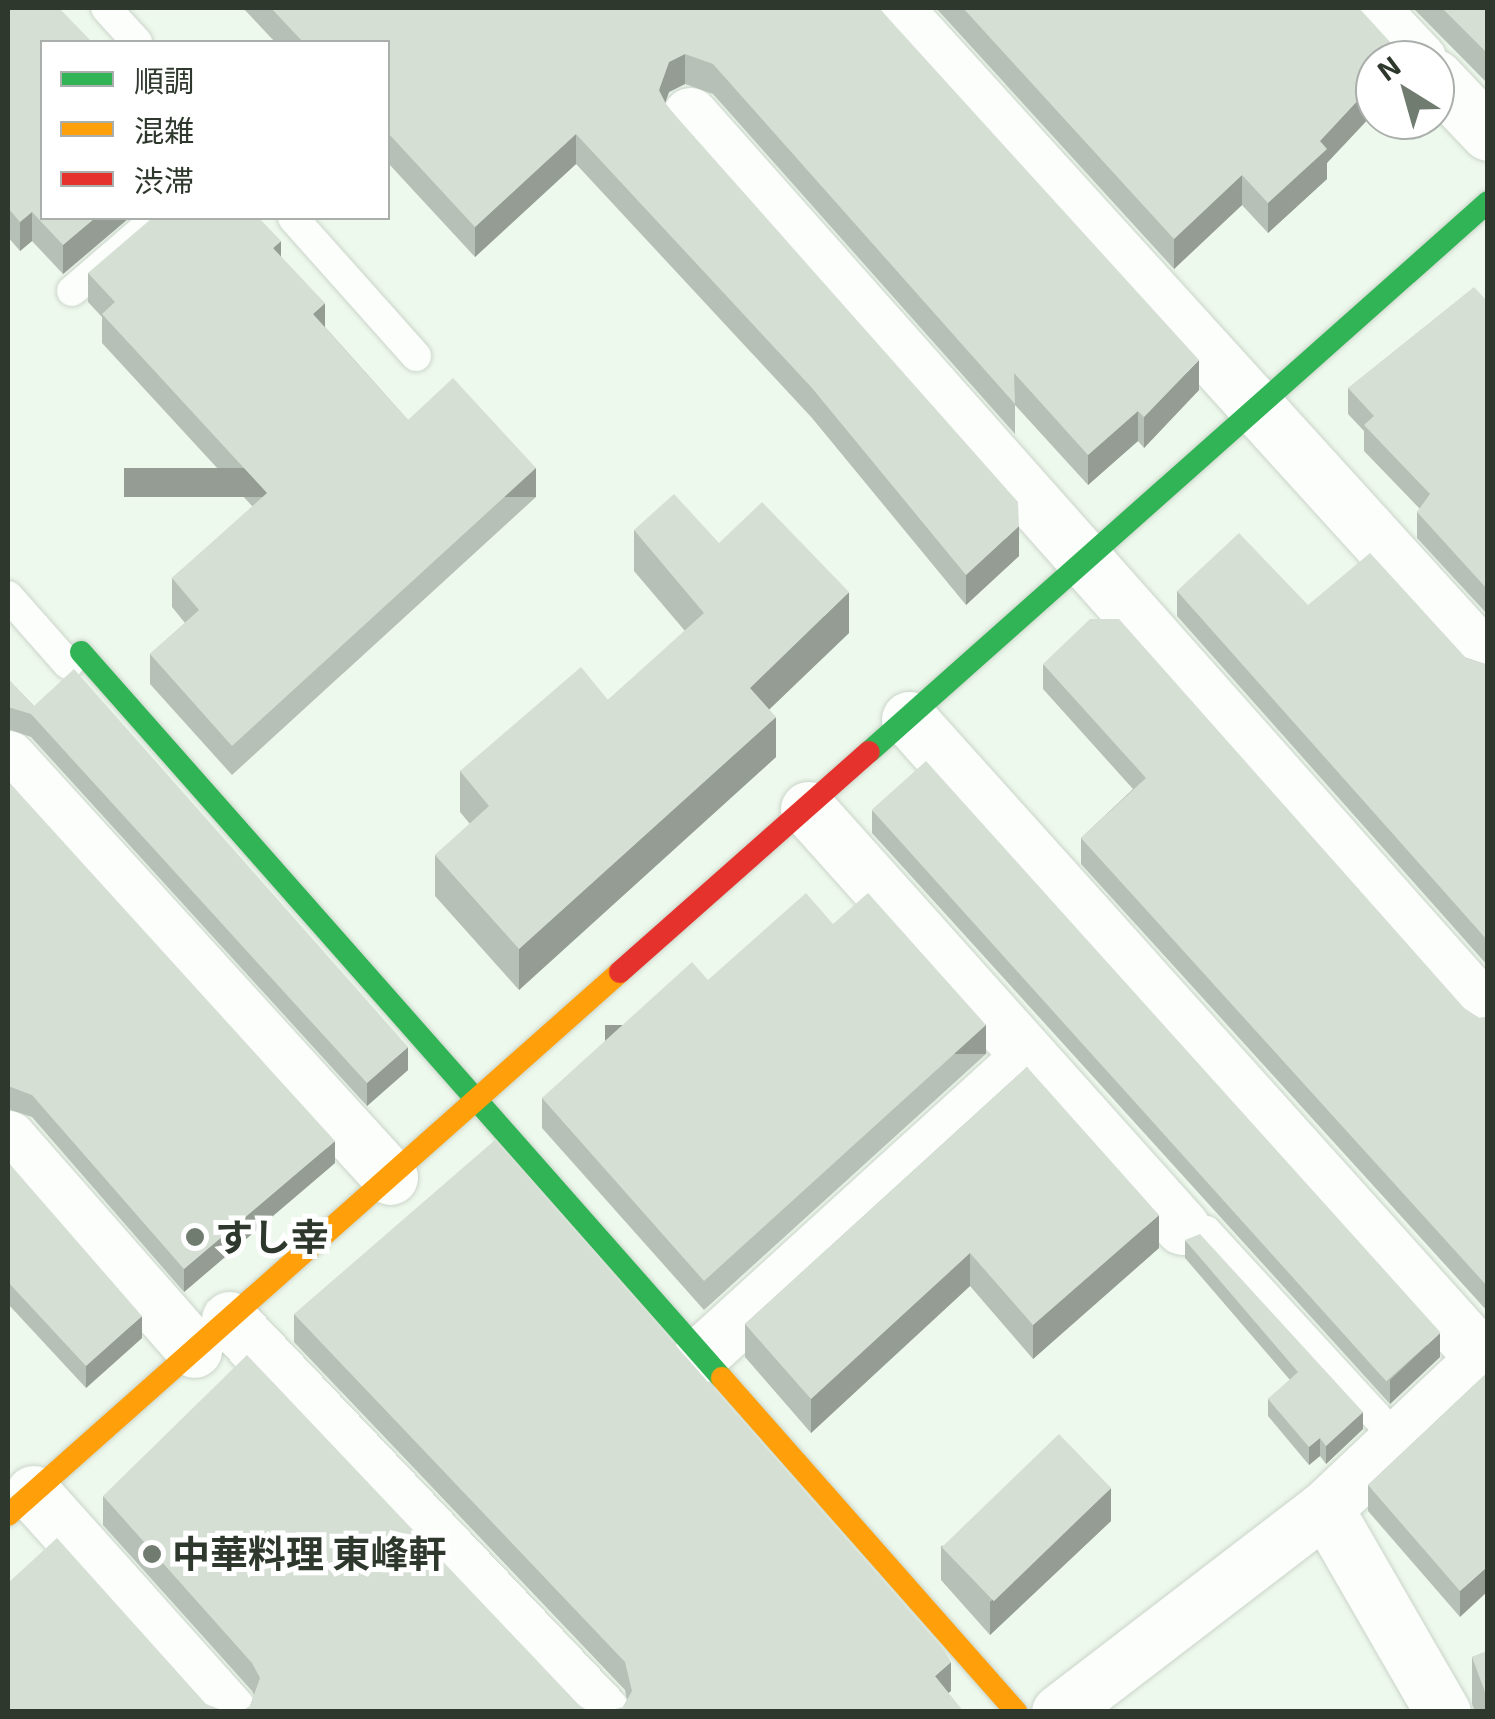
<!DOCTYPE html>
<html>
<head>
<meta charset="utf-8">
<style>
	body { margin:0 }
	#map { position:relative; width:1495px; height:1719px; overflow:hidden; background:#eef9ed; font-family:"Exo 2","Noto Sans JP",sans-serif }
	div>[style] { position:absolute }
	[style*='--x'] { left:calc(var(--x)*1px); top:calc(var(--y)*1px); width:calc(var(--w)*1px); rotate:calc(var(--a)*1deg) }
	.roads { filter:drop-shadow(0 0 2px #cad4c9) drop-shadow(0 0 2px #cad4c9) }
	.lane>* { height:30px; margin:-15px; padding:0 15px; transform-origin:15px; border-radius:15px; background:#fcfefc }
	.street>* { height:55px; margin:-27.5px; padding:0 27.5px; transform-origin:27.5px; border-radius:27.5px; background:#fcfefc }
	.fast>* { height:22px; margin:-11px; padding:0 11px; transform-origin:11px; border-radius:11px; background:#30b455 }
	.slow>* { height:22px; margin:-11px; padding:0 11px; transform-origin:11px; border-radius:11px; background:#ff9f0a }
	.jam>* { height:22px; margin:-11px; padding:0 11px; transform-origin:11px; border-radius:11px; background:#e5322d }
	.wall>* { inset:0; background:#b7c0b6 }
	.shaded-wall>* { inset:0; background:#959c94; transform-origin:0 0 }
	.building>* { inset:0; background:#d5dfd4; transform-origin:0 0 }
	.dots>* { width:28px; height:28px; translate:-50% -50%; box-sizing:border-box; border:5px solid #fff; border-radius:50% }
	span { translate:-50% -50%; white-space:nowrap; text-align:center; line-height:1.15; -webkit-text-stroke:10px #fff; paint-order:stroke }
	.poi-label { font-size:38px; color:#2e382c; font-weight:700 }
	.left { translate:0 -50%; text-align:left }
	.frame { position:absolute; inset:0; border:10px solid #2e382c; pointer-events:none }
	.legend { position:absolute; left:40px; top:40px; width:350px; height:180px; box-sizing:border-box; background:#fff; border:2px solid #abafab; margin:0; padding:12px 18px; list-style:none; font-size:30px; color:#2e382c }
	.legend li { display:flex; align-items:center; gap:20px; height:50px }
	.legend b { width:50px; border:2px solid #abafab }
	.north { position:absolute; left:1355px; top:40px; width:100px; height:100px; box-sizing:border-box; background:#fff; border:2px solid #abafab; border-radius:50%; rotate:323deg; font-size:28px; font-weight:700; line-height:40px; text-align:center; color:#2e382c }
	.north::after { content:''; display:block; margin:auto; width:35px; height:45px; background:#717c70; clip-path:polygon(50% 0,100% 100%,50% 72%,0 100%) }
</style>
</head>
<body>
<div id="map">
	<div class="roads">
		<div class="lane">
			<div style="--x:106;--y:8;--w:46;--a:47.6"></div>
			<div style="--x:293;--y:218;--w:185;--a:48.3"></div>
			<div style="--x:72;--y:291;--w:112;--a:-40.7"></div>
			<div style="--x:8;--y:596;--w:91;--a:48.6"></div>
			<div style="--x:1182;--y:1227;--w:24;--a:9"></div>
			<div style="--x:1206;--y:1231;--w:282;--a:47.4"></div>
		</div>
		<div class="street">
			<div style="--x:894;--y:8;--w:883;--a:47.75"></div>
			<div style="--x:1370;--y:8;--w:71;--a:46.7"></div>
			<div style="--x:1074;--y:9;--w:2;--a:-27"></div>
			<div style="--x:1435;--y:77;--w:77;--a:46.6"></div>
			<div style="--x:690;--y:115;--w:1202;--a:48.41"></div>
			<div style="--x:909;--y:719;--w:859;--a:48.07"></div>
			<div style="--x:8;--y:758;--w:567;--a:47.64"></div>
			<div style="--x:808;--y:809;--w:561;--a:48.18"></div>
			<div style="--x:8;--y:1138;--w:282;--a:48.7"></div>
			<div style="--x:229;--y:1319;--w:542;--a:46.5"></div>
			<div style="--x:701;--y:1355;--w:443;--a:-42.3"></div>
			<div style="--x:33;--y:1493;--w:294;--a:48.2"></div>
			<div style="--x:1325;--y:1508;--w:236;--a:60"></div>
			<div style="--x:1059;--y:1712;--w:335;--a:-37.5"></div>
			<div style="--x:1325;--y:1508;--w:224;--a:-43.4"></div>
		</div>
		<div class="fast">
			<div style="--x:81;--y:652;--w:968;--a:48.56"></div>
			<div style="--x:869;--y:752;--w:828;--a:-41.62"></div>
		</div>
		<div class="slow">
			<div style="--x:722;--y:1378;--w:445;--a:48.6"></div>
			<div style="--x:8;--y:1515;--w:818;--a:-41.58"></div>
		</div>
		<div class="jam">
			<div style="--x:620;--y:972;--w:332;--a:-41.5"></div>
		</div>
	</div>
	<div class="wall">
		<div style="clip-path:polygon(8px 8px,42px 218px,129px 218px,63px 274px,32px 241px,20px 251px,8px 237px)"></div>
		<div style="clip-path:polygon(243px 8px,879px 8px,1199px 390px,1144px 448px,1138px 441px,1088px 485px,1015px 405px,1015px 434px,713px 94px,685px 84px,669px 92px,665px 103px,1019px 556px,966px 605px,812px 418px,576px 164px,475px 257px,388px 163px,388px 42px,275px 42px)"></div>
		<div style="clip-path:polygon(936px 8px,1068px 8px,1071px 10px,1401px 60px,1327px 163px,1327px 179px,1268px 233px,1242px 205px,1174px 269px)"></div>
		<div style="clip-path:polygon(1413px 8px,1488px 8px,1488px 84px)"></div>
		<div style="clip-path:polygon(281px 256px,325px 327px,408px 420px,536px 497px,232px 775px,150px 684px,150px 654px,185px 623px,172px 607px,172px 578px,253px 507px,102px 343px,102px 317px,88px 302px,88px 273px)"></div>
		<div style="clip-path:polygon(1488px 302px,1488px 615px,1417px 538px,1417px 512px,1420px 509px,1364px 451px,1364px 431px,1348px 414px,1348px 388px)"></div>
		<div style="clip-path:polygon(634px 530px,719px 543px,849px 633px,769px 709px,776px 757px,519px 990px,435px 896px,435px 855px,470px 824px,460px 812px,460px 771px,608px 700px,685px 631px,634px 571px)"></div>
		<div style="clip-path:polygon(1177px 591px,1308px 605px,1488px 665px,1488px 966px,1177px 616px)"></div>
		<div style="clip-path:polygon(1043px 664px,1465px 1009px,1479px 1018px,1488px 1017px,1488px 1312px,1081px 864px,1081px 838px,1133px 789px,1043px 689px)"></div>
		<div style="clip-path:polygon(8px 679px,34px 706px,408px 1070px,367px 1106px,31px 737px,8px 729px)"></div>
		<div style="clip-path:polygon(8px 781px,335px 1163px,184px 1292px,32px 1117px,8px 1109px)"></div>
		<div style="clip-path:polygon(872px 810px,1440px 1357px,1390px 1404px,872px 833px)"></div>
		<div style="clip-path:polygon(833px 924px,986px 1054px,704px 1310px,542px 1128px,542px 1098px,708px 980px)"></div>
		<div style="clip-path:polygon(1027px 1067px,1159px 1248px,1033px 1359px,970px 1286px,811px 1433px,745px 1357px,745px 1324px)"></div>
		<div style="clip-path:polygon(8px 1162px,142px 1338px,86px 1388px,8px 1304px)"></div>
		<div style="clip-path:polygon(1185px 1240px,1363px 1429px,1326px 1464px,1320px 1456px,1309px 1465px,1268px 1416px,1268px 1399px,1290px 1380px,1185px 1258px)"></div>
		<div style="clip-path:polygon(294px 1314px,951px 1691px,949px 1692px,623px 1707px,627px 1700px,625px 1690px,294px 1342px)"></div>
		<div style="clip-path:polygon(1488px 1372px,1460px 1617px,1368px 1511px,1368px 1485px)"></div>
		<div style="clip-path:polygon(103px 1496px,579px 1705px,250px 1706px,254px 1695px,252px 1691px,103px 1525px)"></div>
		<div style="clip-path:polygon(1111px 1521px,990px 1635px,941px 1580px,941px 1546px)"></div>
		<div style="clip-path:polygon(1488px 1651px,1488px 1712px,1475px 1712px,1472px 1704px,1472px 1657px)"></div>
	</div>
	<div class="shaded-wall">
		<div style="clip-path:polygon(685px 54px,685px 84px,669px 92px,659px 120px,659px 90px,669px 62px)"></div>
		<div style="clip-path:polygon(1375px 82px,1375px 112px,1327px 163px,1327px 179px,1268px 233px,1268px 203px,1320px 141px)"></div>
		<div style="clip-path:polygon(576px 134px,576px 164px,475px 257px,475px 227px)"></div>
		<div style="clip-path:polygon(1242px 175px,1242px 205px,1174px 269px,1174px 239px)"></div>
		<div style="clip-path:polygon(32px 212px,32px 241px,20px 251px,20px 222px)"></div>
		<div style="clip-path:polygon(95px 218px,129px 218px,63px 274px,63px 245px)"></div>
		<div style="clip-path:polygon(281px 241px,281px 270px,273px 248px)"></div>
		<div style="clip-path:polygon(325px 303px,325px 332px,313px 314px)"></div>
		<div style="clip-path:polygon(1199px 360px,1199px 390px,1144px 448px,1144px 417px)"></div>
		<div style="clip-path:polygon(1138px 411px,1138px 441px,1088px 485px,1088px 455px)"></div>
		<div style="left:536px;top:468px;width:29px;height:412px;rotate:90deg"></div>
		<div style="clip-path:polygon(1019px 526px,1019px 556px,966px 605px,966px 575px)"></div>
		<div style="clip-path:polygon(849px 592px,849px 633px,750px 728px,750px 688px)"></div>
		<div style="clip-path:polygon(776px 717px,776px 757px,519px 990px,519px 949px)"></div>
		<div style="left:986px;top:1025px;width:29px;height:381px;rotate:90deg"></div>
		<div style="clip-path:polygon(408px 1047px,408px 1070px,367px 1106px,367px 1083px)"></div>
		<div style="clip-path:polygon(335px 1141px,335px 1163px,184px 1292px,184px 1269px)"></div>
		<div style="clip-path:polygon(1159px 1215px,1159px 1248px,1033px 1359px,1033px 1325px)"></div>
		<div style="clip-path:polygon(970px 1253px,970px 1286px,811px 1433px,811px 1399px)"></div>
		<div style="clip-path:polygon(142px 1316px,142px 1338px,86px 1388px,86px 1366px)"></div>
		<div style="clip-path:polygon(1440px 1333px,1440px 1357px,1390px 1404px,1390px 1380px)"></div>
		<div style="clip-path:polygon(1363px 1412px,1363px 1429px,1326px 1464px,1326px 1446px)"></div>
		<div style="clip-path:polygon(1320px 1438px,1320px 1456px,1309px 1465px,1309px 1447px)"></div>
		<div style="clip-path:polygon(1111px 1488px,1111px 1521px,990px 1635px,990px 1602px)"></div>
		<div style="clip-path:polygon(1488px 1566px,1488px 1591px,1460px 1617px,1460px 1591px)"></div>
		<div style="clip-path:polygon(951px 1662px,951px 1691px,935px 1704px,935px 1676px)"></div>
	</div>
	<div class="building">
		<div style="clip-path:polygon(8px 8px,59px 8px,92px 42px,42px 42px,42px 218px,95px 218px,63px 245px,32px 212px,20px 222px,8px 208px)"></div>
		<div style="clip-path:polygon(271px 8px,879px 8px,1199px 360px,1144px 417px,1138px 411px,1088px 455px,1014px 373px,1015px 404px,713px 64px,685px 54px,669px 62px,659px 90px,667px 106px,1018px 502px,1019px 526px,966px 575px,812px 388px,576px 134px,475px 227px,388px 133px,388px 42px,303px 42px)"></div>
		<div style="clip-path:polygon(963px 8px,1068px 8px,1071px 10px,1082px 8px,1359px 8px,1401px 54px,1396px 60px,1375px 60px,1375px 82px,1320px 141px,1327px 149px,1268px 203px,1242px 175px,1174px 239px)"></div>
		<div style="clip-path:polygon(1442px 8px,1488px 8px,1488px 54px)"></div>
		<div style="clip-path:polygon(152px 218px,259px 218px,281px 241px,273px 248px,325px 303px,313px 314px,408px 420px,453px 378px,536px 468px,232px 746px,150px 654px,199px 610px,172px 578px,267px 493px,102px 314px,115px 302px,88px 273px)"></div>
		<div style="clip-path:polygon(1474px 287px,1488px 302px,1488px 590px,1417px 512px,1430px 494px,1364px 425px,1374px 416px,1348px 388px)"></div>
		<div style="clip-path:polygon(674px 494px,719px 543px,762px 502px,849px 592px,750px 688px,776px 717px,519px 949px,435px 855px,489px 806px,460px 771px,581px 667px,608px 700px,704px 613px,634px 530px)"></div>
		<div style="clip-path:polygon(1239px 533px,1308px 605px,1370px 553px,1466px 658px,1488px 665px,1488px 941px,1177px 591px)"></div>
		<div style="clip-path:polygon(1090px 619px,1119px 619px,1465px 1009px,1479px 1018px,1488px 1017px,1488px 1287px,1081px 838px,1146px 778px,1043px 664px)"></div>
		<div style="clip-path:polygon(74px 669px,408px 1047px,367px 1083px,31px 714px,8px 707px,8px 679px,34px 706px)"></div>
		<div style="left:926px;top:761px;width:769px;height:73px;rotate:48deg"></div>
		<div style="clip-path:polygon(8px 781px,335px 1141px,184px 1269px,32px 1095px,8px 1086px)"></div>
		<div style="clip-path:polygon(806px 893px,833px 924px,868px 893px,986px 1025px,704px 1281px,542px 1098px,692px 962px,708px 980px)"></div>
		<div style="clip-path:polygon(1027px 1067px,1159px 1215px,1033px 1325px,970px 1253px,811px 1399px,745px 1324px)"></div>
		<div style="clip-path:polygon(495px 1140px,944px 1650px,951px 1662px,935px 1676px,964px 1712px,603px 1712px,623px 1707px,632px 1691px,625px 1662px,294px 1314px)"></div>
		<div style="clip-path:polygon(8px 1162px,142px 1316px,86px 1366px,8px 1282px)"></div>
		<div style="clip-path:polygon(1200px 1234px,1363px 1412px,1326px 1446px,1320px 1438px,1309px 1447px,1268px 1399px,1298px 1372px,1185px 1240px)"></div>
		<div style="clip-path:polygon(247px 1355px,579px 1705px,590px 1712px,240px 1712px,250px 1706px,260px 1678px,252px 1663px,103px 1496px)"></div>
		<div style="clip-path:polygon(1488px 1372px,1488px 1566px,1460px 1591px,1368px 1485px)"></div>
		<div style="left:1059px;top:1434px;width:75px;height:163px;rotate:46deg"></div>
		<div style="clip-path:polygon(57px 1538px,206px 1704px,227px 1712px,8px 1712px,8px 1583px)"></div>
		<div style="clip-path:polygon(1488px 1651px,1488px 1700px,1472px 1657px)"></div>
	</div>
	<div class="dots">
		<div style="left:195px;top:1237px;background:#717c70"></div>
		<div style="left:152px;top:1554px;background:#717c70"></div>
	</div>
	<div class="poi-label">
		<span class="left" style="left:215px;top:1237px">すし幸</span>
		<span class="left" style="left:172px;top:1554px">中華料理 東峰軒</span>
	</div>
	<div class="frame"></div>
	<ul class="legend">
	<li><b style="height:12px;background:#30b455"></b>順調</li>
	<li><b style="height:12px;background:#ff9f0a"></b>混雑</li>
	<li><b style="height:12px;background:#e5322d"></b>渋滞</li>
	</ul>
	<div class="north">N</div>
</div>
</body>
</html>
